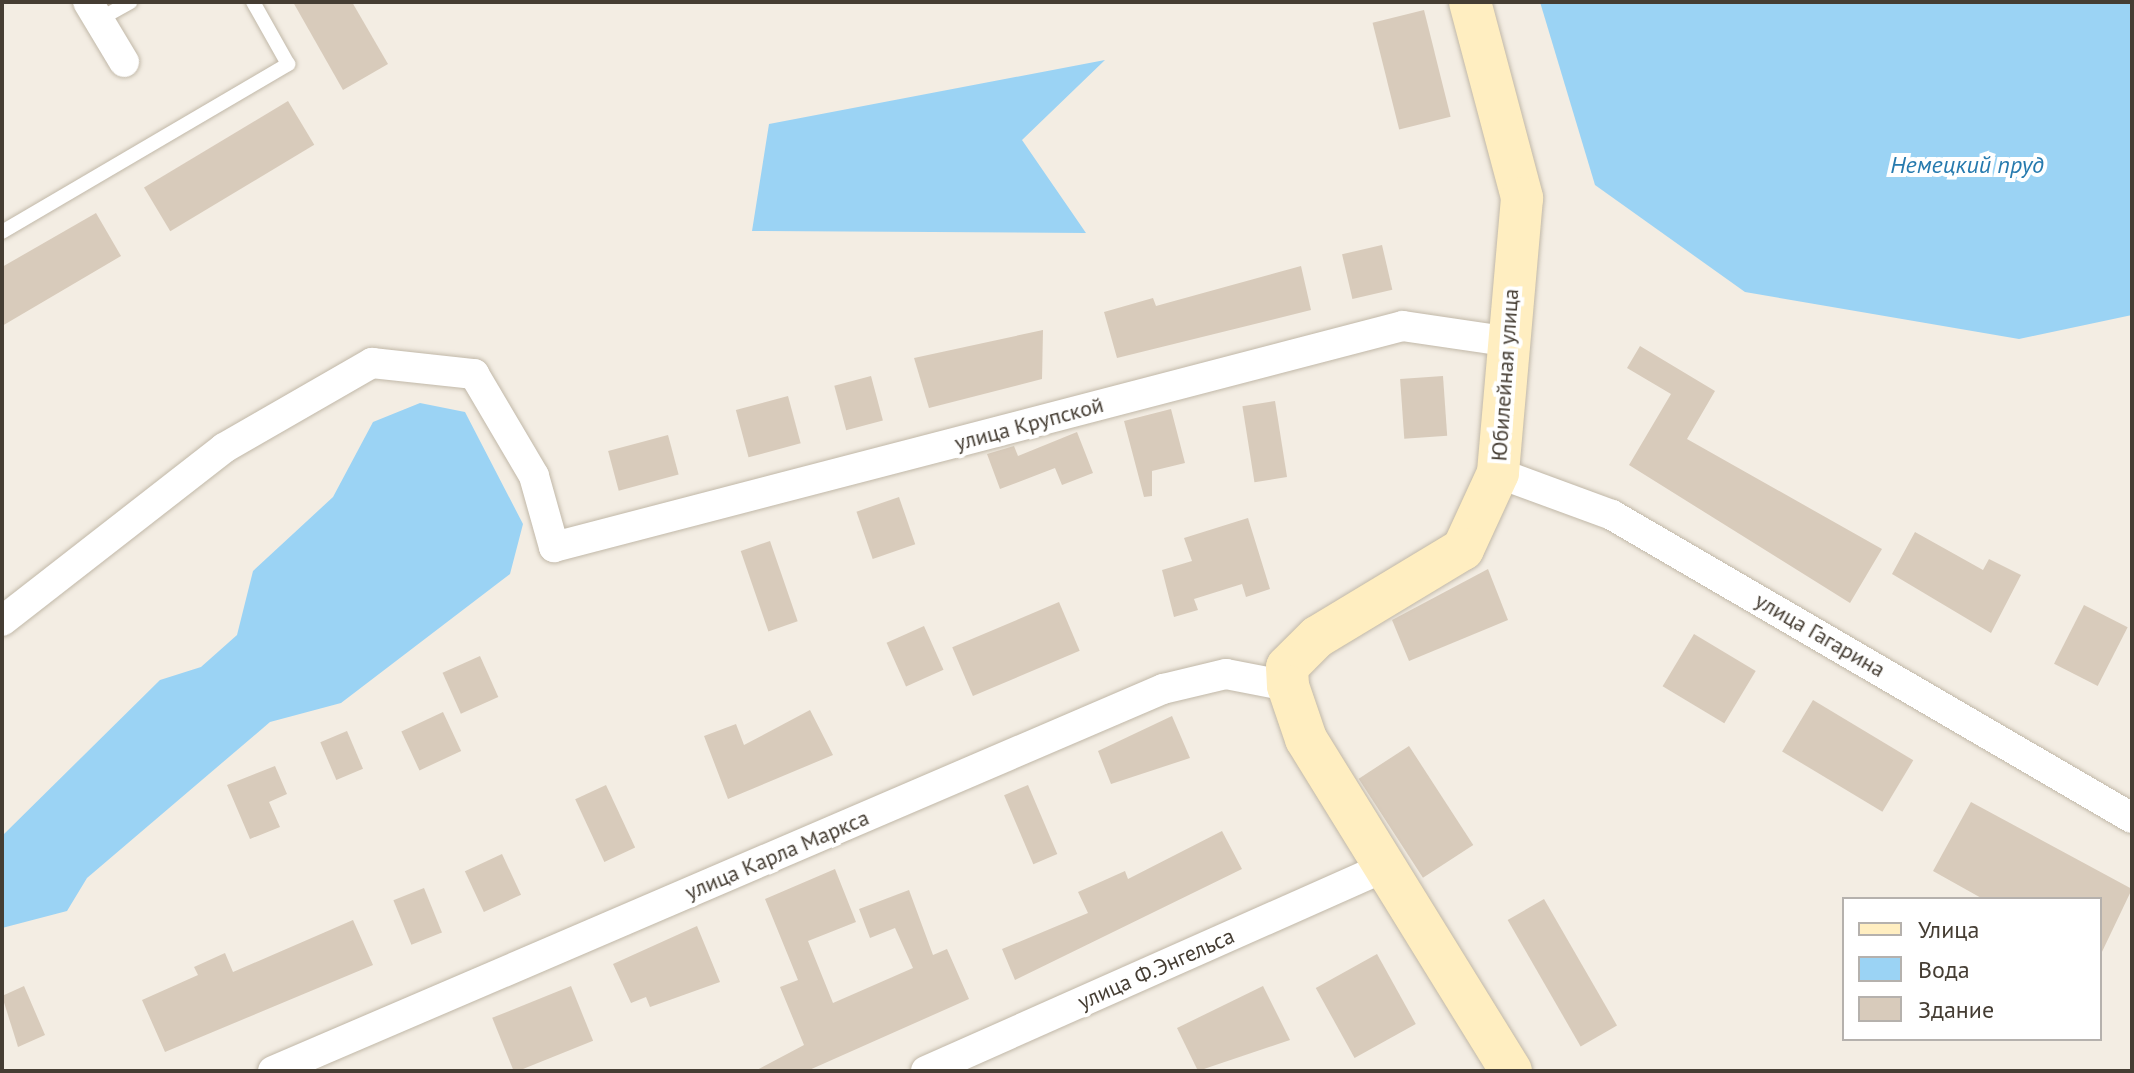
<!DOCTYPE html>
<html>
<head>
<meta charset="utf-8">
<style>
	body { margin:0 }
	#map { position:relative; width:2134px; height:1073px; overflow:hidden; background:#f3ede3; font-family:"PT Sans",sans-serif }
	div>[style] { position:absolute }
	[style*='--x'] { left:calc(var(--x)*1px); top:calc(var(--y)*1px); width:calc(var(--w)*1px); rotate:calc(var(--a)*1deg) }
	.water>* { inset:0; background:#9bd3f4 }
	.building>* { inset:0; background:#d8cbbb; transform-origin:0 0 }
	.roads { filter:drop-shadow(0 0 2px #c1b8a8) drop-shadow(0 0 2px #c1b8a8) }
	.lane>* { height:14px; margin:-7px; padding:0 7px; transform-origin:7px; border-radius:7px; background:#fff }
	.street>* { height:30px; margin:-15px; padding:0 15px; transform-origin:15px; border-radius:15px; background:#fff }
	.secondary>* { height:42px; margin:-21px; padding:0 21px; transform-origin:21px; border-radius:21px; background:#ffeec1 }
	span { translate:-50% -50%; white-space:nowrap; text-align:center; line-height:1.15; -webkit-text-stroke:8px #fff; paint-order:stroke }
	.street-label { font-size:22px; color:#453d33 }
	.water-label { font-size:24px; color:#267aae; font-style:italic }
	.frame { position:absolute; inset:0; border:4px solid #453d33; pointer-events:none }
	.legend { position:absolute; left:1842px; top:897px; width:260px; height:144px; box-sizing:border-box; background:#fff; border:2px solid #b5b1ad; margin:0; padding:10px 14px; list-style:none; font-size:24px; color:#453d33 }
	.legend li { display:flex; align-items:center; gap:16px; height:40px }
	.legend b { width:40px; border:2px solid #b5b1ad }
</style>
</head>
<body>
<div id="map">
	<div class="water">
		<div style="clip-path:polygon(1540px 2px,2132px 2px,2132px 315px,2019px 339px,1745px 292px,1595px 185px)"></div>
		<div style="clip-path:polygon(1105px 60px,1022px 140px,1086px 233px,752px 231px,769px 124px)"></div>
		<div style="clip-path:polygon(420px 403px,465px 412px,523px 524px,510px 574px,341px 703px,270px 722px,87px 878px,67px 911px,2px 928px,2px 836px,160px 680px,201px 667px,237px 635px,253px 571px,333px 497px,373px 422px)"></div>
	</div>
	<div class="building">
		<div style="clip-path:polygon(293px 2px,352px 2px,388px 64px,343px 90px)"></div>
		<div style="left:1424px;top:10px;width:110px;height:53px;rotate:76deg"></div>
		<div style="left:288px;top:101px;width:51px;height:168px;rotate:59deg"></div>
		<div style="clip-path:polygon(96px 213px,121px 256px,2px 326px,2px 267px)"></div>
		<div style="left:1382px;top:245px;width:46px;height:41px;rotate:77deg"></div>
		<div style="clip-path:polygon(1301px 266px,1311px 310px,1117px 358px,1104px 312px,1153px 298px,1156px 306px)"></div>
		<div style="clip-path:polygon(1043px 330px,1042px 379px,929px 408px,914px 358px)"></div>
		<div style="clip-path:polygon(1640px 346px,1715px 391px,1687px 439px,1882px 549px,1850px 603px,1629px 465px,1671px 394px,1627px 368px)"></div>
		<div style="left:871px;top:376px;width:46px;height:38px;rotate:75deg"></div>
		<div style="left:1443px;top:376px;width:60px;height:43px;rotate:86deg"></div>
		<div style="left:788px;top:396px;width:49px;height:54px;rotate:75deg"></div>
		<div style="left:1275px;top:401px;width:77px;height:33px;rotate:81deg"></div>
		<div style="clip-path:polygon(1171px 409px,1185px 463px,1152px 471px,1152px 496px,1144px 497px,1124px 421px)"></div>
		<div style="clip-path:polygon(1077px 432px,1093px 473px,1062px 485px,1055px 468px,1000px 489px,987px 454px,1014px 446px,1018px 456px)"></div>
		<div style="left:668px;top:435px;width:41px;height:62px;rotate:75deg"></div>
		<div style="left:899px;top:497px;width:50px;height:45px;rotate:71deg"></div>
		<div style="clip-path:polygon(1248px 518px,1270px 589px,1246px 597px,1242px 584px,1194px 599px,1198px 610px,1174px 617px,1162px 570px,1192px 561px,1184px 538px)"></div>
		<div style="clip-path:polygon(1915px 532px,1983px 570px,1989px 559px,2021px 575px,1991px 633px,1892px 574px)"></div>
		<div style="left:770px;top:541px;width:85px;height:31px;rotate:71deg"></div>
		<div style="clip-path:polygon(1488px 569px,1508px 620px,1409px 661px,1392px 620px)"></div>
		<div style="left:1059px;top:602px;width:53px;height:116px;rotate:67deg"></div>
		<div style="left:2084px;top:605px;width:49px;height:66px;rotate:27deg"></div>
		<div style="left:924px;top:626px;width:48px;height:41px;rotate:66deg"></div>
		<div style="left:1694px;top:634px;width:72px;height:61px;rotate:31deg"></div>
		<div style="left:480px;top:656px;width:45px;height:41px;rotate:66deg"></div>
		<div style="left:1813px;top:700px;width:117px;height:60px;rotate:31deg"></div>
		<div style="clip-path:polygon(810px 710px,833px 755px,728px 799px,704px 736px,736px 724px,744px 745px)"></div>
		<div style="left:443px;top:712px;width:43px;height:46px;rotate:65deg"></div>
		<div style="clip-path:polygon(1172px 716px,1190px 758px,1111px 784px,1098px 751px)"></div>
		<div style="left:347px;top:731px;width:41px;height:29px;rotate:67deg"></div>
		<div style="left:1409px;top:746px;width:118px;height:60px;rotate:57deg"></div>
		<div style="clip-path:polygon(275px 766px,287px 794px,269px 802px,280px 827px,250px 839px,227px 785px)"></div>
		<div style="left:606px;top:785px;width:69px;height:34px;rotate:65deg"></div>
		<div style="left:1028px;top:785px;width:75px;height:26px;rotate:67deg"></div>
		<div style="clip-path:polygon(1971px 802px,2132px 889px,2100px 956px,2100px 899px,1983px 899px,1933px 871px)"></div>
		<div style="clip-path:polygon(1222px 831px,1242px 869px,1015px 980px,1002px 949px,1088px 913px,1078px 892px,1125px 871px,1128px 879px)"></div>
		<div style="left:502px;top:854px;width:45px;height:41px;rotate:65deg"></div>
		<div style="clip-path:polygon(835px 869px,856px 922px,808px 941px,833px 1003px,913px 968px,895px 928px,870px 938px,859px 909px,909px 890px,933px 955px,947px 949px,969px 999px,807px 1071px,755px 1071px,804px 1045px,780px 987px,798px 980px,765px 899px)"></div>
		<div style="left:424px;top:888px;width:48px;height:33px;rotate:68deg"></div>
		<div style="left:1544px;top:899px;width:146px;height:42px;rotate:60deg"></div>
		<div style="clip-path:polygon(353px 920px,373px 965px,165px 1052px,142px 1000px,198px 975px,194px 967px,225px 953px,233px 972px)"></div>
		<div style="clip-path:polygon(697px 926px,720px 982px,650px 1007px,646px 997px,631px 1003px,613px 964px)"></div>
		<div style="left:1377px;top:954px;width:80px;height:70px;rotate:61deg"></div>
		<div style="clip-path:polygon(24px 986px,45px 1035px,18px 1047px,2px 996px)"></div>
		<div style="left:571px;top:986px;width:59px;height:85px;rotate:68deg"></div>
		<div style="clip-path:polygon(1263px 986px,1290px 1040px,1198px 1071px,1177px 1028px)"></div>
	</div>
	<div class="roads">
		<div class="lane">
			<div style="--x:98;--y:20;--w:37;--a:-29"></div>
			<div style="--x:2;--y:232;--w:332;--a:-30.4"></div>
			<div style="--x:288;--y:64;--w:71;--a:-119.4"></div>
		</div>
		<div class="street">
			<div style="--x:88;--y:2;--w:70;--a:59"></div>
			<div style="--x:1498;--y:473;--w:121;--a:20.2"></div>
			<div style="--x:1612;--y:515;--w:602;--a:30.23"></div>
			<div style="--x:2;--y:621;--w:281;--a:-37.9"></div>
			<div style="--x:224;--y:448;--w:171;--a:-29.9"></div>
			<div style="--x:372;--y:363;--w:103;--a:6.2"></div>
			<div style="--x:474;--y:374;--w:118;--a:59.5"></div>
			<div style="--x:534;--y:476;--w:74;--a:74.3"></div>
			<div style="--x:554;--y:547;--w:877;--a:-14.59"></div>
			<div style="--x:1403;--y:326;--w:103;--a:8.4"></div>
			<div style="--x:273;--y:1071;--w:969;--a:-23.23"></div>
			<div style="--x:1163;--y:689;--w:65;--a:-13.4"></div>
			<div style="--x:1226;--y:674;--w:63;--a:11"></div>
			<div style="--x:926;--y:1071;--w:502;--a:-23.96"></div>
		</div>
		<div class="secondary">
			<div style="--x:1470;--y:2;--w:203;--a:75.1"></div>
			<div style="--x:1522;--y:198;--w:276;--a:95"></div>
			<div style="--x:1498;--y:473;--w:84;--a:114.7"></div>
			<div style="--x:1463;--y:549;--w:170;--a:148.9"></div>
			<div style="--x:1317;--y:637;--w:42;--a:135"></div>
			<div style="--x:1287;--y:667;--w:19;--a:87"></div>
			<div style="--x:1288;--y:686;--w:56;--a:71.2"></div>
			<div style="--x:1306;--y:739;--w:390;--a:58.3"></div>
		</div>
	</div>
	<div class="street-label">
		<span style="left:1505px;top:375px;rotate:-86deg">Юбилейная улица</span>
		<span style="left:1029px;top:424px;rotate:-15deg">улица Крупской</span>
		<span style="left:1820px;top:635px;rotate:30deg">улица Гагарина</span>
		<span style="left:777px;top:855px;rotate:-23deg">улица Карла Маркса</span>
		<span style="left:1156px;top:969px;rotate:-24deg">улица Ф.Энгельса</span>
	</div>
	<div class="water-label">
		<span style="left:1967px;top:165px">Немецкий пруд</span>
	</div>
	<div class="frame"></div>
	<ul class="legend">
	<li><b style="height:10px;background:#ffeec1"></b>Улица</li>
	<li><b style="height:22px;background:#9bd3f4"></b>Вода</li>
	<li><b style="height:22px;background:#d8cbbb"></b>Здание</li>
	</ul>
</div>
</body>
</html>
